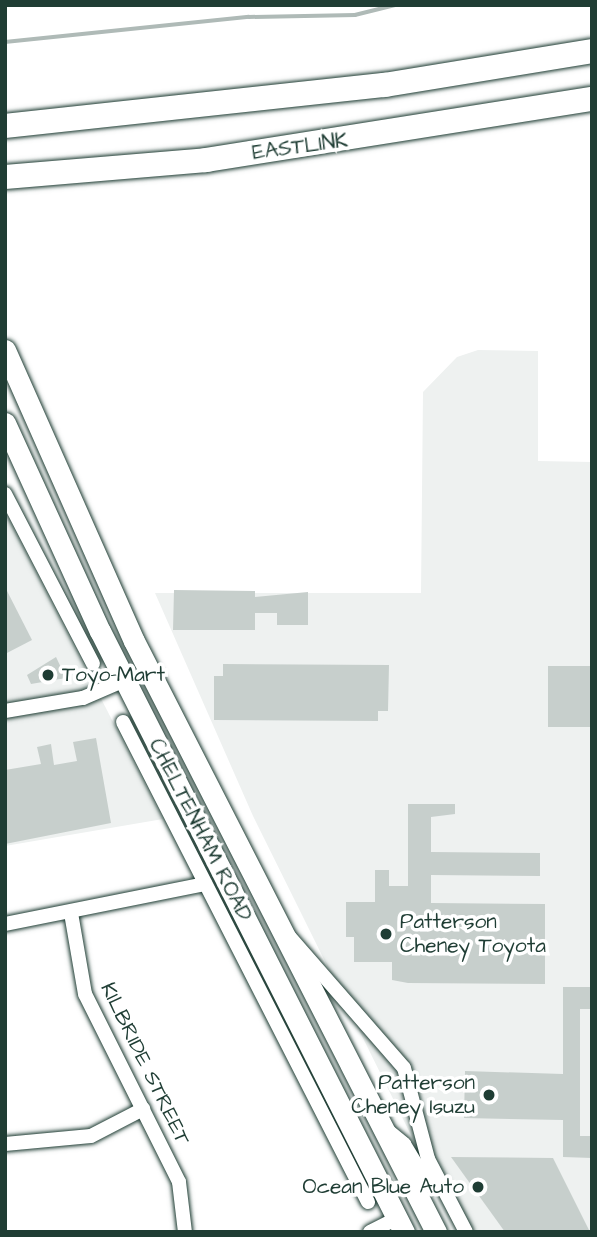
<!DOCTYPE html>
<html>
<head>
<meta charset="utf-8">
<style>
	body { margin:0 }
	#map { position:relative; width:597px; height:1237px; overflow:hidden; background:#fff; font-family:"Architects Daughter",sans-serif }
	div>[style] { position:absolute }
	[style*='--x'] { left:calc(var(--x)*1px); top:calc(var(--y)*1px); width:calc(var(--w)*1px); rotate:calc(var(--a)*1deg) }
	.built>* { inset:0; background:#eef1f0 }
	.stream>* { height:3.5px; margin:-1.75px; padding:0 1.75px; transform-origin:1.75px; border-radius:1.75px; background:#afbab7 }
	.building>* { inset:0; background:#c7cfcc; transform-origin:0 0 }
	.roads { filter:drop-shadow(0 0 2px #1f3d34) drop-shadow(0 0 2px #1f3d34) }
	.minor>* { height:14px; margin:-7px; padding:0 7px; transform-origin:7px; border-radius:7px; background:#fff }
	.primary>* { height:21px; margin:-10.5px; padding:0 10.5px; transform-origin:10.5px; border-radius:10.5px; background:#fff }
	.motorway>* { height:24px; margin:-12px; padding:0 12px; transform-origin:12px; border-radius:12px; background:#fff }
	.dots>* { width:19px; height:19px; translate:-50% -50%; box-sizing:border-box; border:4px solid #fff; border-radius:50% }
	span { translate:-50% -50%; white-space:nowrap; text-align:center; line-height:1.15; -webkit-text-stroke:7px #fff; paint-order:stroke }
	.street-label { font-size:21px; color:#1f3d34 }
	.poi-label { font-size:21px; color:#1f3d34 }
	.left { translate:0 -50%; text-align:left }
	.right { translate:-100% -50%; text-align:right }
	.frame { position:absolute; inset:0; border:7px solid #1f3d34; pointer-events:none }
</style>
</head>
<body>
<div id="map">
	<div class="built">
		<div style="clip-path:polygon(478px 350px,538px 351px,538px 461px,592px 462px,592px 1232px,459px 1232px,253px 816px,155px 593px,421px 593px,423px 392px,457px 357px)"></div>
		<div style="clip-path:polygon(5px 512px,163px 819px,5px 846px)"></div>
	</div>
	<div class="stream">
		<div style="--x:5;--y:42;--w:245;--a:-5.9"></div>
		<div style="--x:249;--y:17;--w:106;--a:-1.1"></div>
		<div style="--x:355;--y:15;--w:41;--a:-14"></div>
	</div>
	<div class="building">
		<div style="clip-path:polygon(5px 587px,32px 640px,5px 654px)"></div>
		<div style="clip-path:polygon(174px 590px,255px 591px,255px 597px,308px 592px,308px 625px,277px 625px,277px 613px,255px 613px,255px 630px,173px 630px)"></div>
		<div style="clip-path:polygon(56px 657px,66px 678px,31px 684px,27px 675px)"></div>
		<div style="clip-path:polygon(223px 664px,389px 665px,388px 711px,378px 711px,378px 721px,214px 720px,214px 676px,223px 676px)"></div>
		<div style="left:548px;top:666px;width:44px;height:61px"></div>
		<div style="clip-path:polygon(96px 738px,111px 823px,5px 844px,5px 770px,41px 764px,37px 747px,51px 744px,54px 765px,77px 761px,73px 742px)"></div>
		<div style="clip-path:polygon(408px 804px,455px 804px,455px 814px,431px 817px,431px 852px,540px 853px,540px 876px,431px 875px,431px 903px,545px 904px,545px 984px,408px 983px,392px 980px,392px 962px,354px 962px,354px 937px,346px 937px,346px 902px,375px 902px,375px 870px,389px 870px,389px 886px,408px 886px)"></div>
		<div style="clip-path:polygon(563px 987px,592px 987px,592px 1009px,580px 1009px,580px 1136px,592px 1136px,592px 1158px,563px 1157px,563px 1120px,464px 1118px,465px 1071px,563px 1074px)"></div>
		<div style="clip-path:polygon(451px 1157px,553px 1158px,590px 1232px,505px 1232px)"></div>
	</div>
	<div class="roads">
		<div class="minor">
			<div style="--x:5;--y:494;--w:191;--a:62.6"></div>
			<div style="--x:5;--y:711;--w:79;--a:-9.5"></div>
			<div style="--x:83;--y:698;--w:46;--a:-23.2"></div>
			<div style="--x:123;--y:722;--w:539;--a:62.96"></div>
			<div style="--x:71;--y:913;--w:82;--a:80.2"></div>
			<div style="--x:85;--y:994;--w:210;--a:63.4"></div>
			<div style="--x:179;--y:1182;--w:50;--a:83.2"></div>
			<div style="--x:5;--y:924;--w:204;--a:-11.3"></div>
			<div style="--x:288;--y:935;--w:176;--a:48.9"></div>
			<div style="--x:404;--y:1068;--w:94;--a:75.2"></div>
			<div style="--x:428;--y:1159;--w:82;--a:62.5"></div>
			<div style="--x:387;--y:1130;--w:22;--a:39"></div>
			<div style="--x:404;--y:1144;--w:31;--a:59"></div>
			<div style="--x:420;--y:1171;--w:18;--a:27"></div>
			<div style="--x:5;--y:1144;--w:86;--a:-5.3"></div>
			<div style="--x:91;--y:1136;--w:59;--a:-27.4"></div>
			<div style="--x:370;--y:1232;--w:30;--a:-27"></div>
		</div>
		<div class="primary">
			<div style="--x:5;--y:350;--w:318;--a:66.1"></div>
			<div style="--x:134;--y:641;--w:664;--a:62.93"></div>
			<div style="--x:5;--y:423;--w:229;--a:65.5"></div>
			<div style="--x:100;--y:631;--w:674;--a:63.17"></div>
		</div>
		<div class="motorway">
			<div style="--x:5;--y:126;--w:382;--a:-6.2"></div>
			<div style="--x:385;--y:85;--w:210;--a:-9.3"></div>
			<div style="--x:5;--y:177;--w:202;--a:-4.8"></div>
			<div style="--x:206;--y:160;--w:391;--a:-9"></div>
		</div>
	</div>
	<div class="dots">
		<div style="left:48px;top:675px;background:#1f3d34"></div>
		<div style="left:386px;top:934px;background:#1f3d34"></div>
		<div style="left:489px;top:1095px;background:#1f3d34"></div>
		<div style="left:478px;top:1187px;background:#1f3d34"></div>
	</div>
	<div class="street-label">
		<span style="left:300px;top:147px;rotate:-8deg">EASTLINK</span>
		<span style="left:200px;top:830px;rotate:63deg">CHELTENHAM ROAD</span>
		<span style="left:145px;top:1064px;rotate:64deg">KILBRIDE STREET</span>
	</div>
	<div class="poi-label">
		<span class="left" style="left:62px;top:675px">Toyo-Mart</span>
		<span class="left" style="left:400px;top:934px">Patterson<br>Cheney Toyota</span>
		<span class="right" style="left:475px;top:1095px">Patterson<br>Cheney Isuzu</span>
		<span class="right" style="left:464px;top:1187px">Ocean Blue Auto</span>
	</div>
	<div class="frame"></div>
</div>
</body>
</html>
